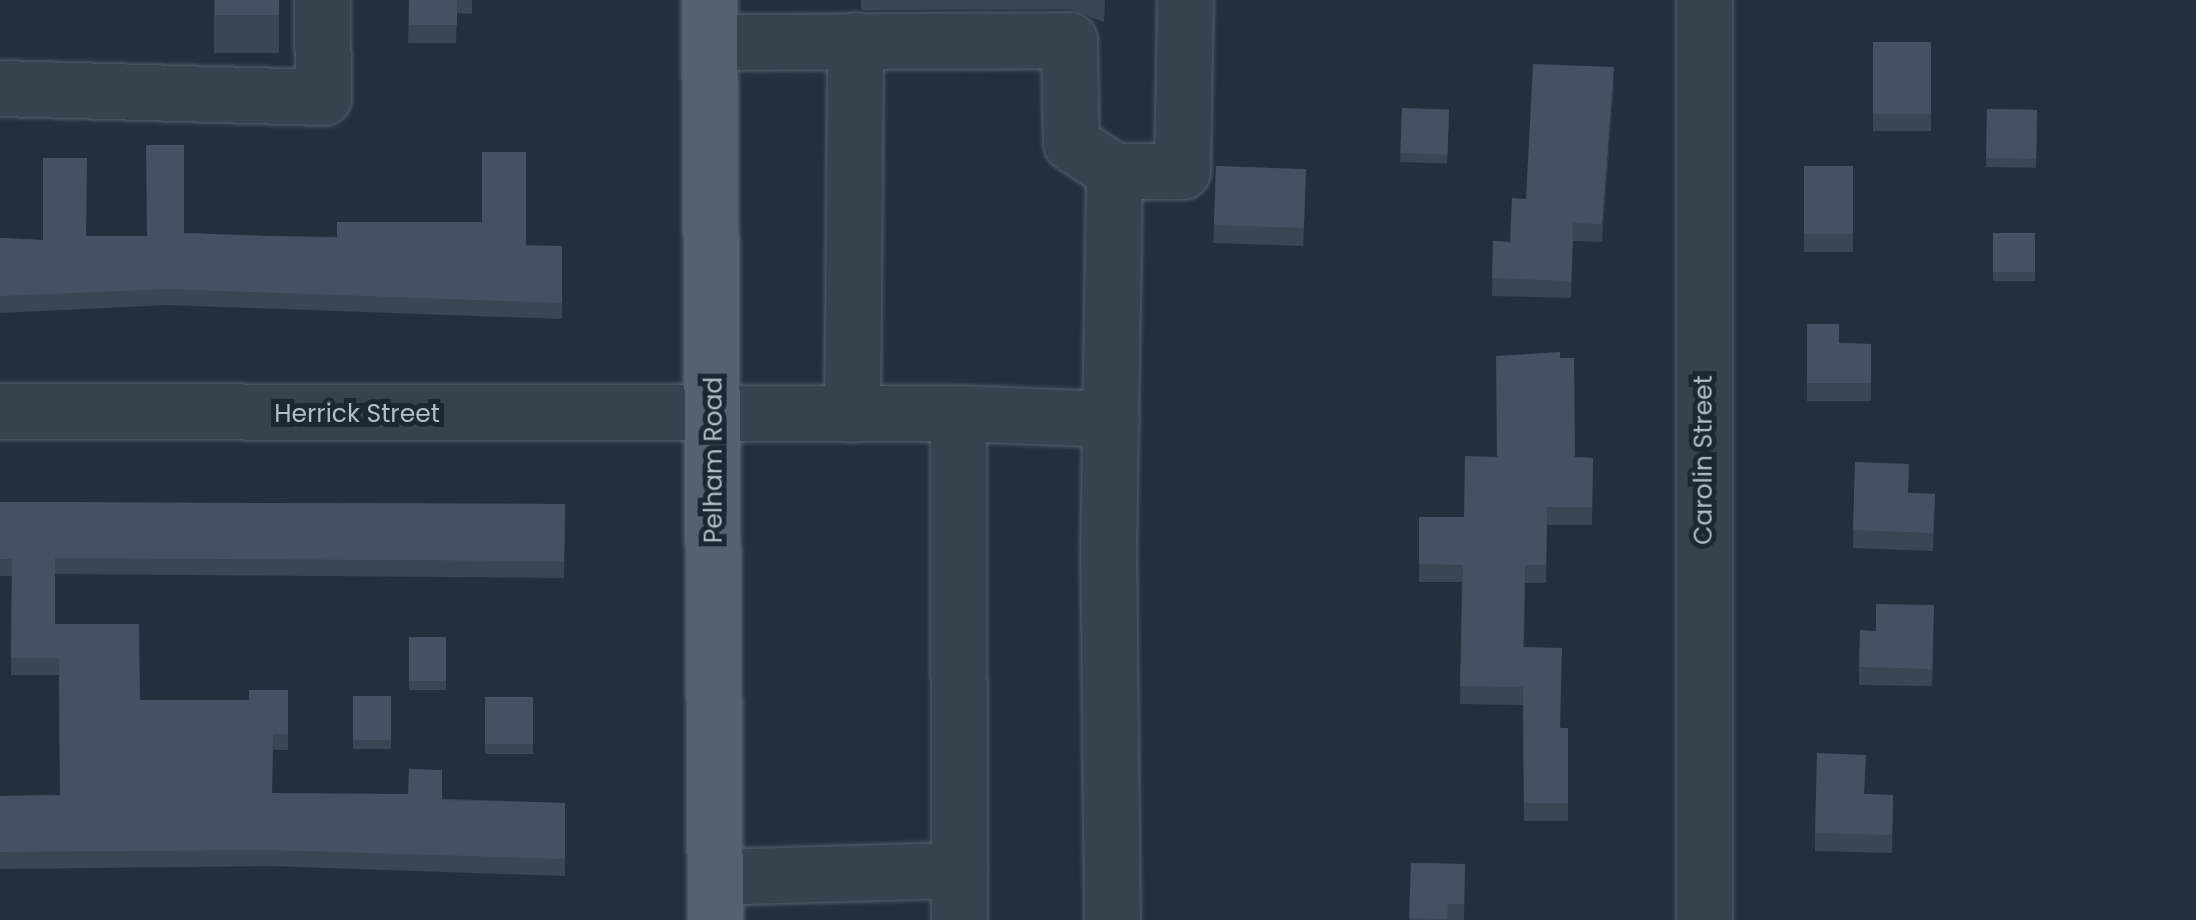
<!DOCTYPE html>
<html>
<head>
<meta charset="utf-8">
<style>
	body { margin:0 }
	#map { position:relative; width:2196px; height:920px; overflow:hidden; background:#242f3e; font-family:Poppins,sans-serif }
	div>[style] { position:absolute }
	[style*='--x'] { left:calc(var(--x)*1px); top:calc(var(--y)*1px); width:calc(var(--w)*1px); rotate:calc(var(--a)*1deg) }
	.roads { filter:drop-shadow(0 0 2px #565f6c) drop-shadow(0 0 2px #565f6c) }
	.minor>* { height:55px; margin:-27.5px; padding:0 27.5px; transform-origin:27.5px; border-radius:27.5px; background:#38414e }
	.major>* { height:55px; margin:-27.5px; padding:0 27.5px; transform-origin:27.5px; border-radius:27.5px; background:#56606e }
	.wall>* { inset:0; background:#3b4654; transform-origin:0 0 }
	.shaded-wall>* { inset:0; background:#303945 }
	.building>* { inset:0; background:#455162; transform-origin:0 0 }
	span { translate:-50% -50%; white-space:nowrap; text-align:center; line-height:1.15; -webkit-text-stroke:10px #1d2633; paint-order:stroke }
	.street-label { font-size:25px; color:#b4bcc9 }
</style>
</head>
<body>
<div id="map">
	<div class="roads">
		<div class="minor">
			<div style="--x:1704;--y:0;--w:920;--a:90"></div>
			<div style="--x:710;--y:42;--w:359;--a:-0.3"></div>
			<div style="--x:1069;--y:40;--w:103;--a:88.9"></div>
			<div style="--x:1071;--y:143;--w:51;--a:33.1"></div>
			<div style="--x:0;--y:88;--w:323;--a:1.6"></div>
			<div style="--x:323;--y:97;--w:97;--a:-90.6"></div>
			<div style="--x:0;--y:411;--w:958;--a:0.12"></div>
			<div style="--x:958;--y:413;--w:507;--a:89.89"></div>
			<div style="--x:958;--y:413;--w:153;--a:2.2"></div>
			<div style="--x:852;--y:414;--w:374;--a:-89.5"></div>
			<div style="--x:715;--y:877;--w:243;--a:-1.7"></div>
			<div style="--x:1112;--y:920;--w:364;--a:-90.6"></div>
			<div style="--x:1108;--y:556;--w:385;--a:-89.1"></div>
			<div style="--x:1114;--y:171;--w:68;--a:0"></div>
			<div style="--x:1182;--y:171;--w:171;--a:-89"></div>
		</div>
		<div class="major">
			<div style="--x:709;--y:0;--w:920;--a:89.63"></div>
		</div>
	</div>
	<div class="wall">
		<div style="left:214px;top:0;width:65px;height:53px"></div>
		<div style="clip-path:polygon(409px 0,472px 0,472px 14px,457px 13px,456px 43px,408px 43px)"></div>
		<div style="clip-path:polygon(861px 0,1105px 0,1104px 22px,1069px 9px,861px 10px)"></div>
		<div style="left:1873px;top:42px;width:58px;height:89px"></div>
		<div style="clip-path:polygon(1614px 84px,1602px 242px,1573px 241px,1571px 298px,1492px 296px,1493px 241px,1510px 242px,1526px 199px)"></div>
		<div style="left:1402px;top:108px;width:47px;height:54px;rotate:2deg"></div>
		<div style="left:1987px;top:109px;width:50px;height:58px;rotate:1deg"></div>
		<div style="left:1216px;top:166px;width:90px;height:77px;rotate:2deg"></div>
		<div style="left:1804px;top:166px;width:49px;height:86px"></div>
		<div style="clip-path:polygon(184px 233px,562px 246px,562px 319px,168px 305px,0 313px,0 238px,43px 240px,86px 236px,147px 236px)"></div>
		<div style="left:1993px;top:233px;width:42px;height:48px"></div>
		<div style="clip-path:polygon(1807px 324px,1839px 343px,1871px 344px,1871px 401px,1807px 401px)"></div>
		<div style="clip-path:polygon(1560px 358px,1575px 457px,1593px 458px,1592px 525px,1547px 525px,1546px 583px,1525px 583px,1524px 647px,1561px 728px,1568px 728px,1568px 821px,1524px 821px,1523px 705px,1460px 704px,1462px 582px,1419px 582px,1419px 517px,1464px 517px,1497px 457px)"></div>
		<div style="clip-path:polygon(1855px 462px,1909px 493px,1935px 494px,1933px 551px,1853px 548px)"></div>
		<div style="clip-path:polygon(0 502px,565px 504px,564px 578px,55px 574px,55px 624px,140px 700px,249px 700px,288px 690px,288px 750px,273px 750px,272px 793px,565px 803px,565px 876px,269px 866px,0 869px,0 796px,60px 795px,59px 675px,11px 675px,12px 576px,0 576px)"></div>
		<div style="clip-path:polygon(1934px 605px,1932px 686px,1859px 685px,1859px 667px)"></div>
		<div style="left:409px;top:637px;width:37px;height:53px"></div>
		<div style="left:353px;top:696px;width:38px;height:53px"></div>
		<div style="left:533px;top:697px;width:57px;height:48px;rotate:90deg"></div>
		<div style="clip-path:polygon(1865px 794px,1893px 795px,1892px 853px,1815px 851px,1815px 833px)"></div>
		<div style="left:1411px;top:863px;width:54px;height:57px;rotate:1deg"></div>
	</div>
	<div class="shaded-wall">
		<div style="clip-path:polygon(1614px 67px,1614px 84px,1602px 242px,1602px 224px)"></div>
	</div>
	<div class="building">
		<div style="left:215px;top:0;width:64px;height:15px"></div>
		<div style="left:409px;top:0;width:48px;height:25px"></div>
		<div style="left:1873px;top:42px;width:58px;height:72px"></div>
		<div style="clip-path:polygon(1533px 64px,1614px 67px,1602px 224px,1573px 223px,1571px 281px,1492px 278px,1493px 241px,1510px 242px,1512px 198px,1526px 199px)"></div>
		<div style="left:1402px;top:108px;width:47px;height:45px;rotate:2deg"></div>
		<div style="left:1987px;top:109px;width:50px;height:49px;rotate:1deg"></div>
		<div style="clip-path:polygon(146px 145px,184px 145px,184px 233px,266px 236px,337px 237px,337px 222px,482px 222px,482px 152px,526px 152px,526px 246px,562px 246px,562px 303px,168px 289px,0 296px,0 238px,43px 240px,43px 158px,87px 158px,86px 236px,147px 236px)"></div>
		<div style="left:1216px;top:166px;width:90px;height:59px;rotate:2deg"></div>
		<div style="left:1804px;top:166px;width:49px;height:68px"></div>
		<div style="left:1993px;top:233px;width:42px;height:39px"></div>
		<div style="clip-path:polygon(1807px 324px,1839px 324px,1839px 343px,1871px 344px,1871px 383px,1807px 383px)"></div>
		<div style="clip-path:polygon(1560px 352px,1560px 358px,1574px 358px,1575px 457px,1593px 458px,1592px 507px,1547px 507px,1546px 565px,1525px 565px,1523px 647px,1562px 648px,1560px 728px,1568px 728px,1568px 803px,1524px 803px,1523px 687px,1460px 686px,1463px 565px,1419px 564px,1419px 517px,1464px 517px,1465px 456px,1497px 457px,1496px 356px)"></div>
		<div style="clip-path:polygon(1855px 462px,1909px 464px,1908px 493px,1935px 494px,1933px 533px,1853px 530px)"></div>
		<div style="clip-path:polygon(0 502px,565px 504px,564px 561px,55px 558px,55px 624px,139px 624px,140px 700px,249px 700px,249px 690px,288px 690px,288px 734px,273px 734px,272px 793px,408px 794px,409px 769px,442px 770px,442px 800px,565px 803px,565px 859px,269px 850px,0 852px,0 796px,60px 795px,59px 658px,11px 658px,12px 559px,0 559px)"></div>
		<div style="clip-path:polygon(1876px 604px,1934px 605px,1932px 669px,1859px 667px,1860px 630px,1876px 631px)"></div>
		<div style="left:409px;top:637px;width:37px;height:44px"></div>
		<div style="left:353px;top:696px;width:38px;height:44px"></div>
		<div style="left:533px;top:697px;width:47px;height:48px;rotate:90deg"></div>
		<div style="clip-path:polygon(1817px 753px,1866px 755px,1864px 794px,1893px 795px,1892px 835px,1815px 833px)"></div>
		<div style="clip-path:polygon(1411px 863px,1465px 864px,1464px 904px,1448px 904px,1447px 919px,1409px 918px)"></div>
	</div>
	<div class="street-label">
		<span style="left:357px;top:414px">Herrick Street</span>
		<span style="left:714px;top:460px;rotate:-90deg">Pelham Road</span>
		<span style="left:1704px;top:460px;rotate:-90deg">Carolin Street</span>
	</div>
</div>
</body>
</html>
